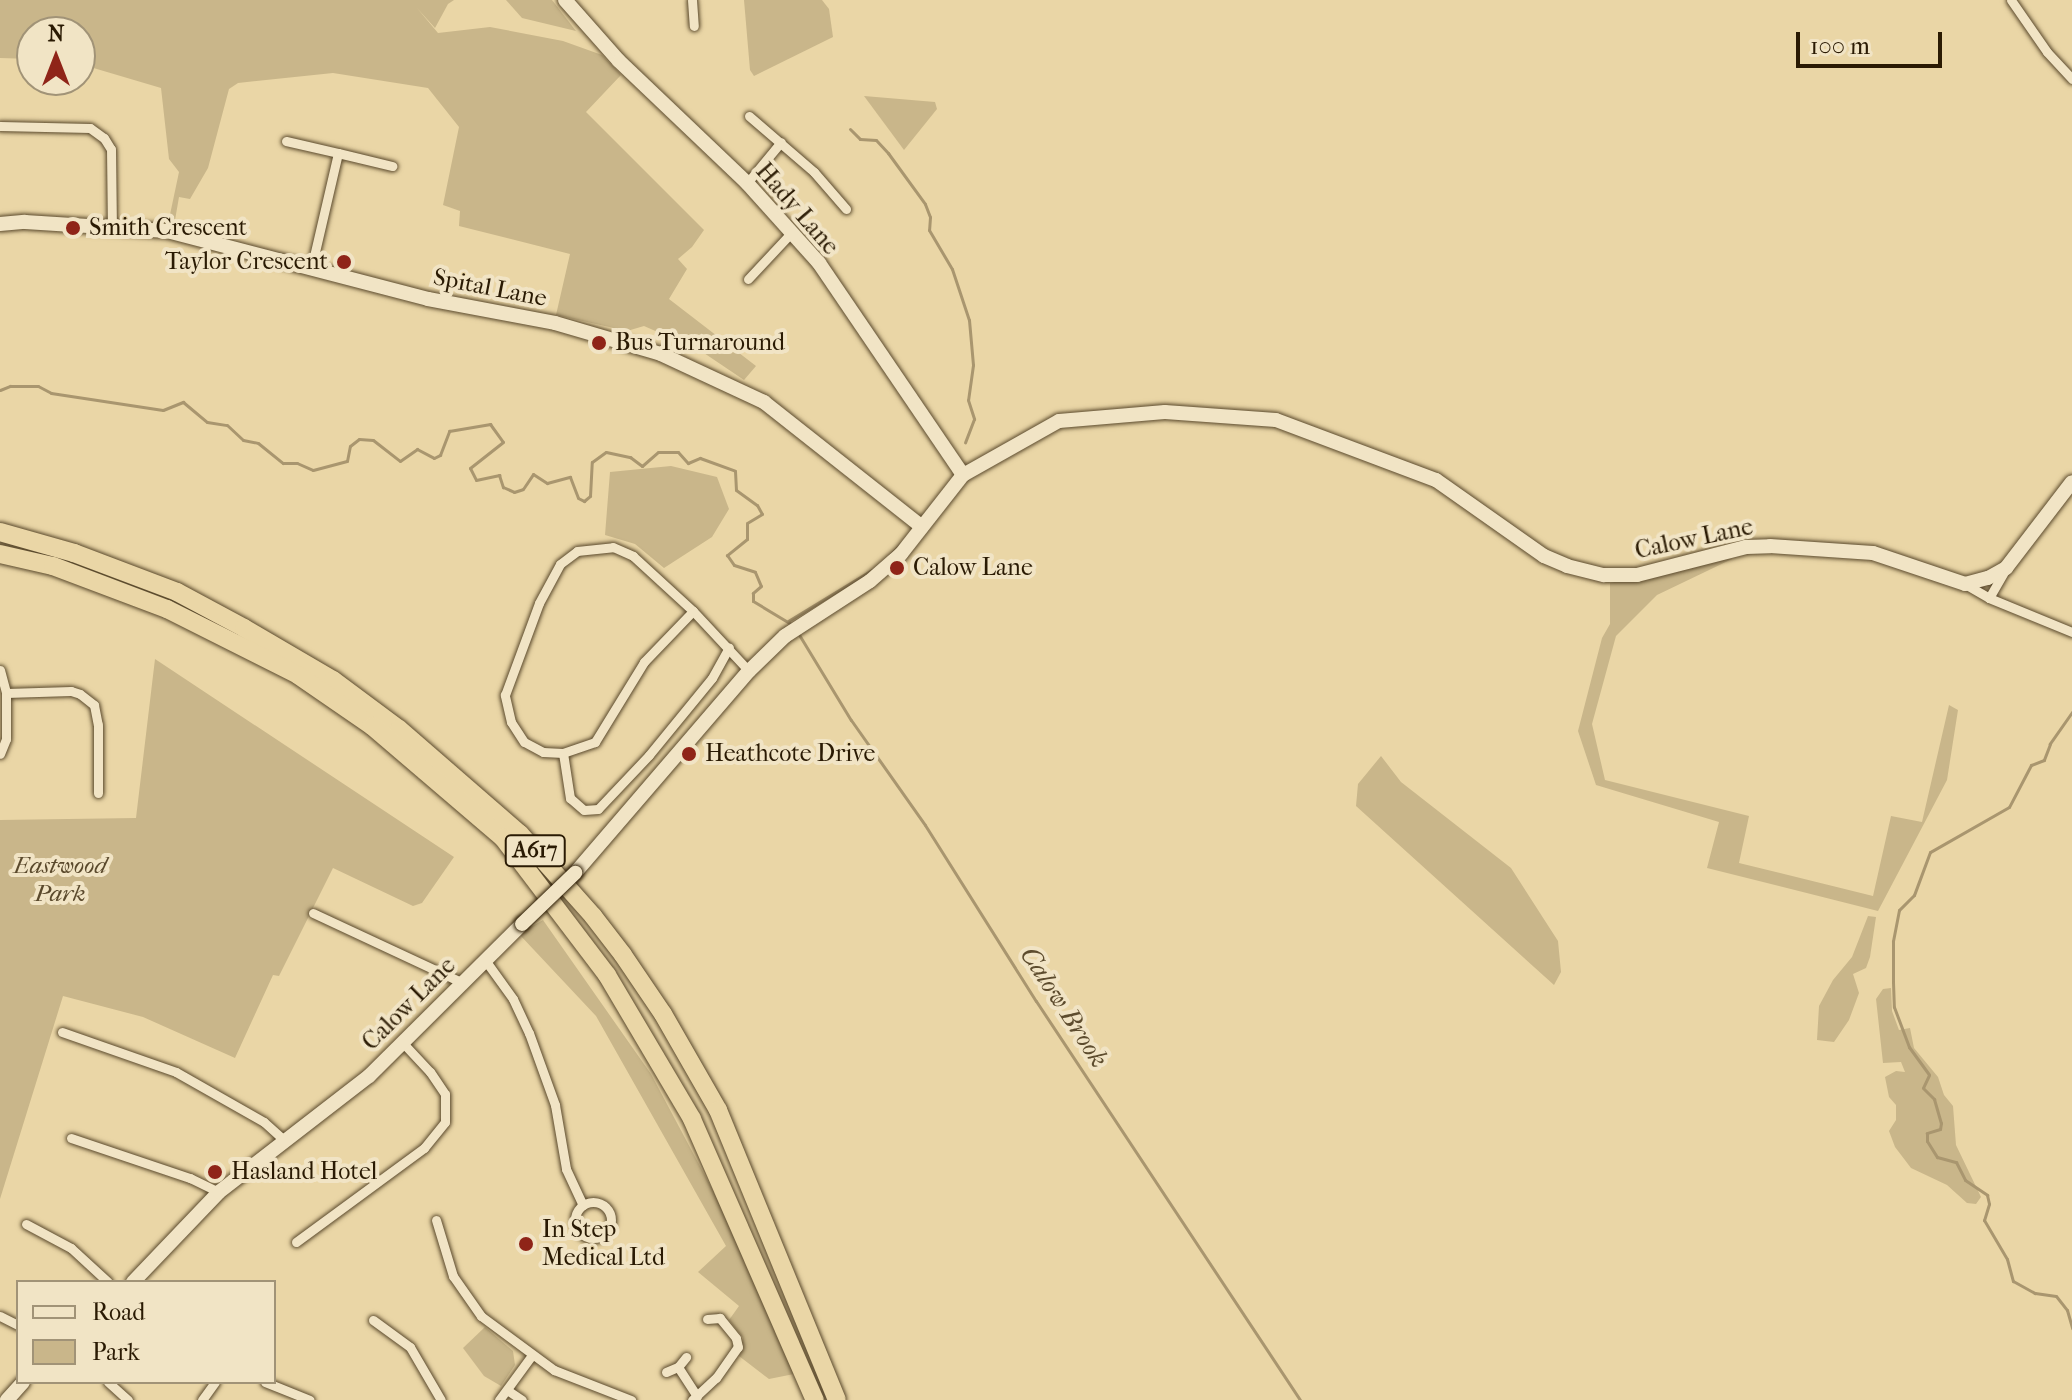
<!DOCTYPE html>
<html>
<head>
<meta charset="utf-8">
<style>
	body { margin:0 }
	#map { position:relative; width:2072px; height:1400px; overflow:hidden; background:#ead6a6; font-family:"IM FELL French Canon",serif }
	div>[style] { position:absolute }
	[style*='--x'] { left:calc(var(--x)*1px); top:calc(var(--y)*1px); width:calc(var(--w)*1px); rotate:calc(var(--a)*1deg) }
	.green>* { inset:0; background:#c9b68a }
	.stream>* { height:3px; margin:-1.5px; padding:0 1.5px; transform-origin:1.5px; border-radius:1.5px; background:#a9966f }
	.roads { filter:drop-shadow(0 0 2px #5a492c) drop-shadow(0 0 2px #5a492c) }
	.street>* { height:9px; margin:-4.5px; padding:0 4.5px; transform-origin:4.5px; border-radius:4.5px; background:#f1e4c5 }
	.street>.ring { margin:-4.5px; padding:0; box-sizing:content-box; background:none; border:9px solid #f1e4c5; border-radius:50% }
	.secondary>* { height:14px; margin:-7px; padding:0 7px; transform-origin:7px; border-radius:7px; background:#f1e4c5 }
	.highway>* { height:18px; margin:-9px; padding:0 9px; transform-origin:9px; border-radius:9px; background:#ead6a6 }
	.bridges { filter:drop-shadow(0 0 2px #2a1a03) drop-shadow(0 0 2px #2a1a03) }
	.secondary-bridge>* { height:14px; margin:-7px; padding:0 7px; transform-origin:7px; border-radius:7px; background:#f1e4c5 }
	.dots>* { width:22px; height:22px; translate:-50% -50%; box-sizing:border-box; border:4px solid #f1e4c5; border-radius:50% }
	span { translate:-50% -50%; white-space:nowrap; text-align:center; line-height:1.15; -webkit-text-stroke:8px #f1e4c5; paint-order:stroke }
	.shield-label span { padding:2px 6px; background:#f1e4c5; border:2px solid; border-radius:6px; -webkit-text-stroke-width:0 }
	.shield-label { font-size:22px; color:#2a1a03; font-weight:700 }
	.street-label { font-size:24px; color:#2a1a03 }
	.poi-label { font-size:24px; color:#2a1a03 }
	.left { translate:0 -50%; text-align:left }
	.right { translate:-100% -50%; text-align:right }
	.park-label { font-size:24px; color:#5a492c; font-style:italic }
	.water-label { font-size:26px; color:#5d4c2e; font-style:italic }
	.legend { position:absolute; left:16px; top:1280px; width:260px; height:104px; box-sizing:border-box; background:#f1e4c5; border:2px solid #a19377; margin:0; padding:10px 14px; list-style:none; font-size:24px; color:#2a1a03 }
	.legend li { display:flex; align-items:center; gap:16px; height:40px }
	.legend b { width:40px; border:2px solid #a19377 }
	.north { position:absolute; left:16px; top:16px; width:80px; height:80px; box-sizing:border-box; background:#f1e4c5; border:2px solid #a19377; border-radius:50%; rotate:0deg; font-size:22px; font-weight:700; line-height:32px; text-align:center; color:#2a1a03 }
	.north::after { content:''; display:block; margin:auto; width:28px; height:36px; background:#8f2418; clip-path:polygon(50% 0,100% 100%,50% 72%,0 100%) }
	.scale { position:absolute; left:1796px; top:32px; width:146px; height:36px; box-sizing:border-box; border:4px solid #2a1a03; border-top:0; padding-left:10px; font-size:24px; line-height:28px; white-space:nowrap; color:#2a1a03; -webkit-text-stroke:6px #f1e4c5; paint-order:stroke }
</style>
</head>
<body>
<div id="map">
	<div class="green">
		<div style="clip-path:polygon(0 0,454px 0,448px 4px,435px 28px,417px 8px,438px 33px,490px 27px,563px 41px,602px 55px,621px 75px,586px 112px,704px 230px,692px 247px,678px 259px,687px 269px,669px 299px,756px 366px,744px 380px,701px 351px,644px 326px,627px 331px,556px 315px,570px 254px,459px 226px,460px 211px,443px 205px,459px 127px,428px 88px,333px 73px,238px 83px,229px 89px,208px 168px,190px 199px,179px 197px,174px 226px,168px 224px,179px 172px,169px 159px,161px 88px,80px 64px,80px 32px,32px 32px,32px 59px,0 58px)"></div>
		<div style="clip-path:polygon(506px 0,552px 0,576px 31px,522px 18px)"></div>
		<div style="clip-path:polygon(744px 0,822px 0,829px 9px,833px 37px,754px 76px,750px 70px)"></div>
		<div style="clip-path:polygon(864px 96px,935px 102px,937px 109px,904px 150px)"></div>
		<div style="clip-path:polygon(671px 466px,717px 477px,729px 509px,712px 537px,664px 568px,635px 544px,605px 535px,610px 472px)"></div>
		<div style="clip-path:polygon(1718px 558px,1732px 559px,1657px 595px,1616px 636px,1592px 724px,1605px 780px,1749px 816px,1739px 863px,1873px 896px,1891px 816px,1922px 822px,1949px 705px,1958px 710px,1947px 780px,1878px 911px,1707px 868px,1719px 822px,1596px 785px,1578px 731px,1602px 638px,1610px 624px,1610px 583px)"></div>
		<div style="clip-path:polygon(155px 659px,454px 857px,422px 903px,413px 906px,333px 868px,279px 976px,273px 975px,235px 1058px,143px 1017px,63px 996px,0 1199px,0 820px,136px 818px)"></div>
		<div style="clip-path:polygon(1381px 756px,1401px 782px,1511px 868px,1558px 941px,1561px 972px,1554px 985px,1356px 806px,1358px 784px)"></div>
		<div style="clip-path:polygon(1868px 916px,1876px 917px,1870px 957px,1866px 968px,1853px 974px,1859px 993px,1849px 1020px,1834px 1042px,1817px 1040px,1819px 1006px,1833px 980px,1852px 957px)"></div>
		<div style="clip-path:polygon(543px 920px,651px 1074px,736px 1234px,794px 1374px,769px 1379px,739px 1356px,743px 1338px,729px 1320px,739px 1306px,698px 1272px,726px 1246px,596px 1016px,519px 934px)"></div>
		<div style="clip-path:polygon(1891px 988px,1892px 1011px,1899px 1030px,1910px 1028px,1914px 1048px,1938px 1077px,1944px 1095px,1953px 1106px,1956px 1145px,1981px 1197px,1976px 1204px,1967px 1203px,1947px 1185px,1911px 1168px,1895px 1147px,1889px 1131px,1896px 1120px,1896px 1105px,1889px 1097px,1885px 1077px,1896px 1071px,1905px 1072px,1901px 1062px,1883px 1063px,1876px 999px,1883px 989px)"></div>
		<div style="clip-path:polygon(485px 1327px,513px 1351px,515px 1365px,501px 1386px,484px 1376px,463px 1348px)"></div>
	</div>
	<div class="stream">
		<div style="--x:850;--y:129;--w:14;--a:45"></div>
		<div style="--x:860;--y:139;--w:16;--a:4"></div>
		<div style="--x:876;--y:140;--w:18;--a:47"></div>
		<div style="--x:888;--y:153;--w:63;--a:54"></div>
		<div style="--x:925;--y:204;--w:14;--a:69"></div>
		<div style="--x:930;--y:217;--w:13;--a:94"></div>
		<div style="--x:929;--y:230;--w:45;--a:59.5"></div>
		<div style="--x:952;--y:269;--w:54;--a:71.6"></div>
		<div style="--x:969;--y:320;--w:45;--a:84.9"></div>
		<div style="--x:973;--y:365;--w:35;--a:98"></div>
		<div style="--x:968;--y:400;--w:20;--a:72"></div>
		<div style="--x:974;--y:419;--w:25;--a:111"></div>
		<div style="--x:0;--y:390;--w:11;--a:-22"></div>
		<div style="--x:10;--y:386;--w:28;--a:0"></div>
		<div style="--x:38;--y:386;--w:15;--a:28"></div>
		<div style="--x:51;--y:393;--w:113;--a:8.6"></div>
		<div style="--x:163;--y:410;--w:22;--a:-22"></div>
		<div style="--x:183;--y:402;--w:31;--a:40"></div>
		<div style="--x:207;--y:422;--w:20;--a:9"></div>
		<div style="--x:227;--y:425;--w:22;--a:43"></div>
		<div style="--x:243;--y:440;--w:15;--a:11"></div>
		<div style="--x:258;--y:443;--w:32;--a:39"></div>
		<div style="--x:283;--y:463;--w:14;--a:0"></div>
		<div style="--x:297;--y:463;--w:17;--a:24"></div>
		<div style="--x:313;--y:470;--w:35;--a:-15"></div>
		<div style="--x:347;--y:461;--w:15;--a:-79"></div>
		<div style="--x:350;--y:446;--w:11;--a:-38"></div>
		<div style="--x:359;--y:439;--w:14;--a:4"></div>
		<div style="--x:373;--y:440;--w:34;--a:38"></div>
		<div style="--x:400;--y:461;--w:21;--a:-35"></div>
		<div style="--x:417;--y:449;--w:19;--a:28"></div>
		<div style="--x:434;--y:458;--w:7;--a:-27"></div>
		<div style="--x:440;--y:455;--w:26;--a:-69"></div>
		<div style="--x:449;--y:431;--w:42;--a:-9.7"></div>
		<div style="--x:490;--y:424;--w:22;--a:54"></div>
		<div style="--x:503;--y:442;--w:42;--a:141.8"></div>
		<div style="--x:470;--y:468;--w:13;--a:63"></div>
		<div style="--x:476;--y:480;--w:24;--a:-12"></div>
		<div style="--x:499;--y:475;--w:13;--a:72"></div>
		<div style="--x:503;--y:487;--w:12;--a:24"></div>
		<div style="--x:514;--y:492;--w:9;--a:-18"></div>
		<div style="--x:523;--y:489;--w:18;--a:-56"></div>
		<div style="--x:533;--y:474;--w:17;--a:33"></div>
		<div style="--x:547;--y:483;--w:24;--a:-15"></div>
		<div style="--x:570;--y:477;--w:22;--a:69"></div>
		<div style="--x:578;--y:498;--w:7;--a:27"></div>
		<div style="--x:584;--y:501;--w:8;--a:-40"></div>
		<div style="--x:590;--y:496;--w:34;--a:-87"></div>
		<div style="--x:592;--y:462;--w:17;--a:-36"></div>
		<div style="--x:606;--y:452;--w:25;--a:12"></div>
		<div style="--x:630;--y:457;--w:15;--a:37"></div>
		<div style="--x:642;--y:466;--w:21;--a:-41"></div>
		<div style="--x:658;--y:452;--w:20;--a:0"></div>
		<div style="--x:678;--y:452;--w:15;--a:48"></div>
		<div style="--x:688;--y:463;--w:13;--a:-23"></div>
		<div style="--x:700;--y:458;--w:37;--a:20"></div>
		<div style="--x:735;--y:471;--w:19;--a:87"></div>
		<div style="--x:736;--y:490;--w:26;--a:36"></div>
		<div style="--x:757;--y:505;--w:10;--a:61"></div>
		<div style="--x:762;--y:514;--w:17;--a:149"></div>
		<div style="--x:747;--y:523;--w:16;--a:90"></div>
		<div style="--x:747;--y:539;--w:26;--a:141"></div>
		<div style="--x:727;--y:555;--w:12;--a:55"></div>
		<div style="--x:734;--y:565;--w:22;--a:18"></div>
		<div style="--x:755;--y:572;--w:15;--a:67"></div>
		<div style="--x:761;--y:586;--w:11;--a:139"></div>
		<div style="--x:753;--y:593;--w:8;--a:90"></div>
		<div style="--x:753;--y:601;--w:44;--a:31.2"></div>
		<div style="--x:890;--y:555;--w:16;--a:-47"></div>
		<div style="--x:788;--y:621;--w:98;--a:-31.3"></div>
		<div style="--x:798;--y:633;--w:102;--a:58.7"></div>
		<div style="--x:851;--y:720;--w:128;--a:54.8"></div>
		<div style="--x:925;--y:825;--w:208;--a:57.8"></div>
		<div style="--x:1036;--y:1001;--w:478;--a:56.5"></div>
		<div style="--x:2072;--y:712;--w:39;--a:125"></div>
		<div style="--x:2050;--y:744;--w:17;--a:111"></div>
		<div style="--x:2044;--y:760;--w:14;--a:159"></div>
		<div style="--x:2031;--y:765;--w:47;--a:117.6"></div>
		<div style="--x:2009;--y:807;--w:91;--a:150.3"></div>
		<div style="--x:1930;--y:852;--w:46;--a:110.4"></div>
		<div style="--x:1914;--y:895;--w:21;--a:135"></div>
		<div style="--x:1899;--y:910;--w:32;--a:101"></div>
		<div style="--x:1893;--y:941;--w:41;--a:90"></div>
		<div style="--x:1893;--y:982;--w:25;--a:88"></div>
		<div style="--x:1894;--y:1007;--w:43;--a:69.4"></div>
		<div style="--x:1909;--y:1047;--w:34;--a:54"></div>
		<div style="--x:1929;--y:1075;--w:14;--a:115"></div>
		<div style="--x:1923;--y:1088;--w:16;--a:45"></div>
		<div style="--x:1934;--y:1099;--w:25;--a:74"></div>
		<div style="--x:1941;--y:1123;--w:6;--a:99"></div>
		<div style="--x:1940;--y:1129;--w:14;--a:163"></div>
		<div style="--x:1927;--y:1133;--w:8;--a:90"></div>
		<div style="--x:1927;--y:1141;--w:19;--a:58"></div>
		<div style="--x:1937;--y:1157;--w:20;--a:15"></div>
		<div style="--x:1956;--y:1162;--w:20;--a:63"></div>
		<div style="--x:1965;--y:1180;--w:27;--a:34"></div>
		<div style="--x:1987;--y:1195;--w:9;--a:77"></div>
		<div style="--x:1989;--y:1204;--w:17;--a:107"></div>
		<div style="--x:1984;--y:1220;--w:45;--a:59.5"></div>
		<div style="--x:2007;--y:1259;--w:23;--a:75"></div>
		<div style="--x:2013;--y:1281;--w:25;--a:29"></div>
		<div style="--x:2035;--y:1293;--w:21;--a:8"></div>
		<div style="--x:2056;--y:1296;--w:18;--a:52"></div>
		<div style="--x:2067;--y:1310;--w:19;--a:74"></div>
	</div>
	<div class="roads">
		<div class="street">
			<div style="--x:692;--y:0;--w:26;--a:86"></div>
			<div style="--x:2011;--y:0;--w:63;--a:55.3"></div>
			<div style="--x:2047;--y:52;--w:37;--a:47"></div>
			<div style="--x:749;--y:116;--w:86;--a:40.7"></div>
			<div style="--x:814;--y:172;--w:49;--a:49.1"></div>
			<div style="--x:0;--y:126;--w:90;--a:1.3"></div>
			<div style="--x:90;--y:128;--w:17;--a:36"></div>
			<div style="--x:104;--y:138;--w:13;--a:58"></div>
			<div style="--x:111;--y:149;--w:78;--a:89.3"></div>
			<div style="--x:286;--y:141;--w:53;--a:13"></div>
			<div style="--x:338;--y:153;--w:119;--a:103.1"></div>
			<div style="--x:338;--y:153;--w:56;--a:13.5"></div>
			<div style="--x:747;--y:183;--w:53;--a:-50.3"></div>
			<div style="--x:748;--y:279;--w:64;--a:-46.9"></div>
			<div style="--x:1965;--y:584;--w:28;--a:30"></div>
			<div style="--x:1989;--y:598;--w:90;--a:22.3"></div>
			<div style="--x:1989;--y:598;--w:32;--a:-60"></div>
			<div style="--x:693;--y:611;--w:71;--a:133.9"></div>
			<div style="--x:644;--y:662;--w:94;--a:121.5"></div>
			<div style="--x:595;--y:742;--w:34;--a:161"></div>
			<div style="--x:563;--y:753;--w:20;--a:-177"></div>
			<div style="--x:543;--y:752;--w:21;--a:-152"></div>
			<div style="--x:524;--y:742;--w:24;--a:-123"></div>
			<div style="--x:511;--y:722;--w:28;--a:-103"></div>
			<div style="--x:505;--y:695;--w:98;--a:-69.7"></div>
			<div style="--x:539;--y:603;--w:44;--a:-61.7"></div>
			<div style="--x:560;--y:564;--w:21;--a:-37"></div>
			<div style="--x:577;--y:551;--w:36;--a:-6"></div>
			<div style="--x:613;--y:547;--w:22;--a:24"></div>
			<div style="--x:633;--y:556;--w:81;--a:42.5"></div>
			<div style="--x:693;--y:611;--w:82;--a:47"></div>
			<div style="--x:0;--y:670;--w:24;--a:75"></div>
			<div style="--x:6;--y:693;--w:46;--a:90"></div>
			<div style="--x:6;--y:739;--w:16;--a:112"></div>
			<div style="--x:6;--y:693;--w:65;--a:-1.8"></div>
			<div style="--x:71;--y:691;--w:9;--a:18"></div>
			<div style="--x:80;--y:694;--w:18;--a:38"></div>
			<div style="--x:94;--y:705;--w:20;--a:79"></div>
			<div style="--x:98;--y:725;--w:68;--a:90"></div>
			<div style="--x:563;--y:753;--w:46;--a:81.2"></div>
			<div style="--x:570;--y:798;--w:18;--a:41"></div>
			<div style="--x:584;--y:810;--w:14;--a:-4"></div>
			<div style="--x:598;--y:809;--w:74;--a:-46.6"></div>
			<div style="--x:649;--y:755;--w:99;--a:-50.7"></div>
			<div style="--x:712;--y:678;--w:35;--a:-61"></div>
			<div style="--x:313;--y:913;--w:163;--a:25"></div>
			<div style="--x:485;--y:960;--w:48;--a:54.3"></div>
			<div style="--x:513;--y:999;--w:38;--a:65"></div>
			<div style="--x:529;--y:1033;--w:77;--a:70.1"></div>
			<div style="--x:555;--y:1105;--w:65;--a:80.2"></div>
			<div style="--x:566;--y:1169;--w:40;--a:65"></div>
			<div style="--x:62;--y:1032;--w:121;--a:19.3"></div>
			<div style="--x:176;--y:1072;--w:101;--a:29.6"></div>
			<div style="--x:264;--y:1122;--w:27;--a:42"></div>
			<div style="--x:71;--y:1138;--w:126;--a:18.6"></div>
			<div style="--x:190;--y:1178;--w:32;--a:26"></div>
			<div class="ring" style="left:575px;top:1202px;width:27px;height:27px"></div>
			<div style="--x:436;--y:1220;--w:59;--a:73.1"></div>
			<div style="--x:453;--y:1276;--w:49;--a:55"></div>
			<div style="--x:481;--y:1316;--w:91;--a:36.5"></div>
			<div style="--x:554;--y:1370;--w:83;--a:21.3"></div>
			<div style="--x:26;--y:1224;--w:51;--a:28.1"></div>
			<div style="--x:71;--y:1248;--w:50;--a:42.6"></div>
			<div style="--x:296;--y:1242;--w:159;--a:-36.3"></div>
			<div style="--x:424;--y:1148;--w:33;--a:-51"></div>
			<div style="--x:445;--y:1122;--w:28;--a:-90"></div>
			<div style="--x:445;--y:1094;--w:27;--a:-124"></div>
			<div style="--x:430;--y:1072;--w:40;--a:-133"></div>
			<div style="--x:0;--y:1316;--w:20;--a:27"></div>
			<div style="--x:373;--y:1320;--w:46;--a:36.1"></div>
			<div style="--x:410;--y:1347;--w:61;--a:59.7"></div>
			<div style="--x:678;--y:1367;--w:35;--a:57"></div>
			<div style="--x:666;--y:1372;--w:13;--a:-23"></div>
			<div style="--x:678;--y:1367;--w:13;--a:-51"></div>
			<div style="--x:108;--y:1382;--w:27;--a:42"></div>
			<div style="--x:265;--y:1382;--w:48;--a:21.8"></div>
			<div style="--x:507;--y:1390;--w:18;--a:34"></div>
			<div style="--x:202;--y:1400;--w:22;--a:-54"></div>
			<div style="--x:499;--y:1400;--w:56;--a:-53.7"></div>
			<div style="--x:692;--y:1400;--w:33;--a:-43"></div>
			<div style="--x:716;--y:1378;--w:38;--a:-55"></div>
			<div style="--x:738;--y:1347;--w:9;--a:-103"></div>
			<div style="--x:736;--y:1338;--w:26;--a:-129"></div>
			<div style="--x:720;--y:1318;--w:13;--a:176"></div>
		</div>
		<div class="secondary">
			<div style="--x:565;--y:0;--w:81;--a:48.5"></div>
			<div style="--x:619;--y:61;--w:177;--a:43.6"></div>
			<div style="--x:747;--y:183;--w:108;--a:48"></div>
			<div style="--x:819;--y:263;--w:256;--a:55.8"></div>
			<div style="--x:0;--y:224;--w:25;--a:-5"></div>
			<div style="--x:25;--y:222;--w:142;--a:3.6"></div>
			<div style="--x:167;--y:231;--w:270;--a:14.6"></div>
			<div style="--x:428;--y:299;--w:129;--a:10.7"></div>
			<div style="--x:555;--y:323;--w:110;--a:16.3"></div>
			<div style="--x:661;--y:354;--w:114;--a:25"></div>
			<div style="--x:764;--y:402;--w:201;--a:38.3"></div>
			<div style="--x:575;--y:873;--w:267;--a:-49.3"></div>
			<div style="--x:749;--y:671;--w:50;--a:-44.2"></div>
			<div style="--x:785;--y:636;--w:101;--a:-32.9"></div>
			<div style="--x:870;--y:581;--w:41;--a:-41.1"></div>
			<div style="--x:901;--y:554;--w:100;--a:-51.9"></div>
			<div style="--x:963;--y:475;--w:110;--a:-29.4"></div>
			<div style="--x:1059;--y:421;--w:106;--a:-4.9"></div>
			<div style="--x:1165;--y:412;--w:111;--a:4.1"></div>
			<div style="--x:1276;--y:420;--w:171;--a:20.6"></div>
			<div style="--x:1436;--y:480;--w:132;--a:35.1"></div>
			<div style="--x:1544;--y:556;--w:25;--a:23"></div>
			<div style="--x:1567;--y:566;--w:38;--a:14"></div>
			<div style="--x:1604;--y:575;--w:33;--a:0"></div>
			<div style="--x:1637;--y:575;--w:113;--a:-14.4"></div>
			<div style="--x:1746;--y:547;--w:24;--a:-2"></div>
			<div style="--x:1770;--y:546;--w:103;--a:3.9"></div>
			<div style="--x:1873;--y:553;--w:97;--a:18.6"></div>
			<div style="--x:1965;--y:584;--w:24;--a:-15"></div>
			<div style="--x:1988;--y:578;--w:21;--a:-29"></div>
			<div style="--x:2006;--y:568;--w:108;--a:-52.5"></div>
			<div style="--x:133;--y:1282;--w:124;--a:-46.3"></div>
			<div style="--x:219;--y:1192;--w:190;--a:-37.7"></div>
			<div style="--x:369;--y:1076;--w:216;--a:-44.8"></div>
			<div style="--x:7;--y:1400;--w:24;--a:-48"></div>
		</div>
		<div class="highway">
			<div style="--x:0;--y:532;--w:77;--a:15.8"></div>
			<div style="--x:74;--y:553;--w:110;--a:20.7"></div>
			<div style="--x:177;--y:592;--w:76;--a:28.2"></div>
			<div style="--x:244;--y:628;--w:103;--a:30.3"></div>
			<div style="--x:333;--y:680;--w:82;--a:36.6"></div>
			<div style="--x:399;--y:729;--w:160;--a:41"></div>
			<div style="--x:520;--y:834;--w:110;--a:48.3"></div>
			<div style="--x:593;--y:916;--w:49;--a:52.4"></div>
			<div style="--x:623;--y:955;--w:71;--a:55.9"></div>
			<div style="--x:663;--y:1014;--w:111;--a:60.2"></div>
			<div style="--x:718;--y:1110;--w:313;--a:67.7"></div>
			<div style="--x:0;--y:554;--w:54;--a:12.8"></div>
			<div style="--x:53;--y:566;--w:122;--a:20.7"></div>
			<div style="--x:167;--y:609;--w:147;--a:26.7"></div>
			<div style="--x:298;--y:675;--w:90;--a:34.6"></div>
			<div style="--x:372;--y:726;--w:172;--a:40.5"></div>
			<div style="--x:503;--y:838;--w:172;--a:52.8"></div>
			<div style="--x:607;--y:975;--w:167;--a:59.4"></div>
			<div style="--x:692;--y:1119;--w:307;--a:66.4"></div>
		</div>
	</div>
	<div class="bridges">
		<div class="secondary-bridge">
			<div style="--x:522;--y:924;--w:74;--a:-43.9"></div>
		</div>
	</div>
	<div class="dots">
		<div style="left:73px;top:228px;background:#8f2418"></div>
		<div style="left:344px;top:262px;background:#8f2418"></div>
		<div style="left:599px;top:343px;background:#8f2418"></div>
		<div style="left:897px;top:568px;background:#8f2418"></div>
		<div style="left:689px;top:754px;background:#8f2418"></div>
		<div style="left:215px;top:1172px;background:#8f2418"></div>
		<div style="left:526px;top:1244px;background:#8f2418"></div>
	</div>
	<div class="shield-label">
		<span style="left:535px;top:851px">A617</span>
	</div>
	<div class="street-label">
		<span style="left:797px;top:209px;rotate:49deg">Hady Lane</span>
		<span style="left:490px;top:288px;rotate:11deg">Spital Lane</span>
		<span style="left:1694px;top:539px;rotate:-12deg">Calow Lane</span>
		<span style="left:409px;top:1004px;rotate:-45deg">Calow Lane</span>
	</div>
	<div class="poi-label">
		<span class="left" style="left:89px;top:228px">Smith Crescent</span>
		<span class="right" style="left:328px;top:262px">Taylor Crescent</span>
		<span class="left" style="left:615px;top:343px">Bus Turnaround</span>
		<span class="left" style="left:913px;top:568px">Calow Lane</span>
		<span class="left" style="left:705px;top:754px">Heathcote Drive</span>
		<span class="left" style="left:231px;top:1172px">Hasland Hotel</span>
		<span class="left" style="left:542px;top:1244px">In Step<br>Medical Ltd</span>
	</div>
	<div class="park-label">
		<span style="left:60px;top:880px">Eastwood<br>Park</span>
	</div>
	<div class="water-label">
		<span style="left:1064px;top:1007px;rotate:57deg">Calow Brook</span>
	</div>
	<ul class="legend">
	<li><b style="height:10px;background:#f1e4c5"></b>Road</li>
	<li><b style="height:22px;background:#c9b68a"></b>Park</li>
	</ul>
	<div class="north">N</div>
	<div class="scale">100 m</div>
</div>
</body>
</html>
